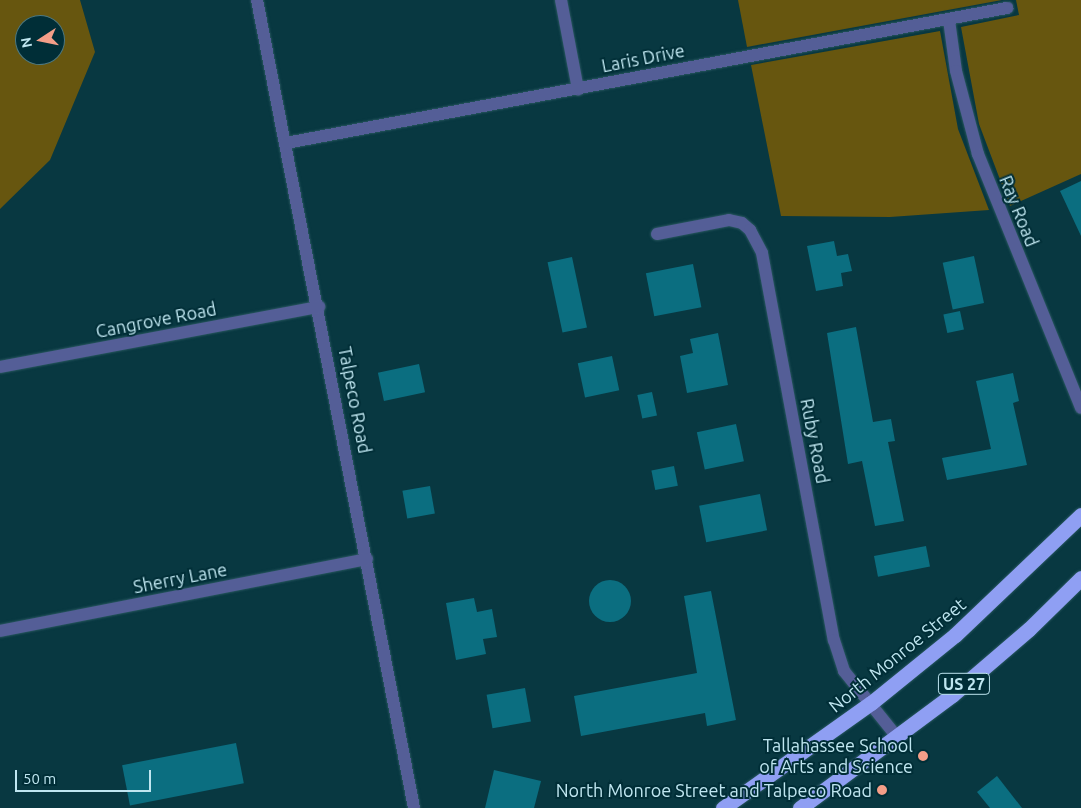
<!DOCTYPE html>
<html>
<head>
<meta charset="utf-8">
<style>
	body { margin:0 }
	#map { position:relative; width:1081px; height:808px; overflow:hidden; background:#083841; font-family:Ubuntu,sans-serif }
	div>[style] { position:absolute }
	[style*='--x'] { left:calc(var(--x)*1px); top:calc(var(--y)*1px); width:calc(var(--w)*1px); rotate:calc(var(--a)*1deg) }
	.forest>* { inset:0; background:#67560f }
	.building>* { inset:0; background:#0b6e80; transform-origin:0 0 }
	.round { border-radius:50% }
	.roads { filter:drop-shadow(0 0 1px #295760) drop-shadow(0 0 1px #295760) }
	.street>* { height:12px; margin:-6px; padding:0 6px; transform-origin:6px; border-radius:6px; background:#545e97 }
	.highway>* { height:15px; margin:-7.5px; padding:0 7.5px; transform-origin:7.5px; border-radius:7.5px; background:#8f9ff3 }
	.dots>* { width:14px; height:14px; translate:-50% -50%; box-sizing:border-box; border:2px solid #002e37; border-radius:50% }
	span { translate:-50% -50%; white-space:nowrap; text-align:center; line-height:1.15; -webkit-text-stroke:4px #002e37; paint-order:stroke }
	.shield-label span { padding:1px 4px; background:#002e37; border:1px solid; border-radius:4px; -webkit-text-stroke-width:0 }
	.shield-label { font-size:16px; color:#bfe6f0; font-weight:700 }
	.street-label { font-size:18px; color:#bfe6f0 }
	.poi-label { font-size:18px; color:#bfe6f0 }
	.right { translate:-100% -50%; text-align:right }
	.north { position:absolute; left:15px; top:15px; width:50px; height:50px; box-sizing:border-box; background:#002e37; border:1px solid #4c7881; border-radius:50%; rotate:259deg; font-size:14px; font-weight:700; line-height:20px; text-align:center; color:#bfe6f0 }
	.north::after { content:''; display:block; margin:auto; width:18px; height:22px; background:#f49e88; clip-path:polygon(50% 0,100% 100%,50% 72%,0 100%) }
	.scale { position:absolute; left:15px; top:770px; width:136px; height:22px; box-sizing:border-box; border:2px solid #bfe6f0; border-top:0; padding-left:6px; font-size:15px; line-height:18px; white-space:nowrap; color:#bfe6f0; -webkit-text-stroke:4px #002e37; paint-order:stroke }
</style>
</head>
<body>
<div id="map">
	<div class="forest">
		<div style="clip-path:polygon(evenodd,0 0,80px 0,95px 52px,50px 160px,0 209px,0 0,25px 25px,55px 25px,55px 55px,25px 55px,25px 25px)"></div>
		<div style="clip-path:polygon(738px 0,1002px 0,747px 47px)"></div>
		<div style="clip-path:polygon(1016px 0,1081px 0,1081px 174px,1010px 206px,979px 124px,961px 27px,1019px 15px)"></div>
		<div style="clip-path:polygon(940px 31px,958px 129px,989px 210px,890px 217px,781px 216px,751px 65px)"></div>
	</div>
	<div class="building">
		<div style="clip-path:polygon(1081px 181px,1081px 236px,1060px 191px)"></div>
		<div style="clip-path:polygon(834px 241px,837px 256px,848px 254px,852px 271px,841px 273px,843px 286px,816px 291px,807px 246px)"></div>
		<div style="left:974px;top:256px;width:48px;height:32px;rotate:78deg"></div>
		<div style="left:572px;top:257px;width:72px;height:25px;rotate:78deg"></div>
		<div style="left:693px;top:264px;width:44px;height:48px;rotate:79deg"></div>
		<div style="left:960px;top:311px;width:19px;height:17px;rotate:78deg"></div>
		<div style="clip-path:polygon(856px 327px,873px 422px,891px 419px,895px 441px,888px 442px,904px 521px,875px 526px,862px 461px,848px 464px,827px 333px)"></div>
		<div style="clip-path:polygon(718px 333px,728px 385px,687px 393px,680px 356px,693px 353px,690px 339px)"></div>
		<div style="left:612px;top:356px;width:35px;height:35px;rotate:78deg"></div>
		<div style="left:419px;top:364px;width:29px;height:42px;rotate:78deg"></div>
		<div style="clip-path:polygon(1013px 373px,1019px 401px,1013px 403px,1027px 465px,947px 480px,942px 458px,991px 449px,976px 381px)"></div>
		<div style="left:652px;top:392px;width:24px;height:15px;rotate:78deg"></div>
		<div style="left:736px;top:424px;width:38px;height:40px;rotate:78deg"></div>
		<div style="left:674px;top:466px;width:20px;height:23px;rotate:79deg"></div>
		<div style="left:430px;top:486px;width:28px;height:28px;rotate:80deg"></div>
		<div style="left:760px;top:494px;width:37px;height:62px;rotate:79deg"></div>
		<div style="left:926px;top:546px;width:21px;height:53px;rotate:79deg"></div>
		<div class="round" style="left:589px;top:580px;width:42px;height:42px"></div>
		<div style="clip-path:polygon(711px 591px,736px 720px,707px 726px,705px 713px,581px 736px,574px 696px,697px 673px,684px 596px)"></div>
		<div style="clip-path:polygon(474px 598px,477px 612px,492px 609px,497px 637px,483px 639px,486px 654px,456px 660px,446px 603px)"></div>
		<div style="left:525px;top:688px;width:34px;height:39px;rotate:80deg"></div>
		<div style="left:236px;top:743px;width:41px;height:116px;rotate:79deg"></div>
		<div style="clip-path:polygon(494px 770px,541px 781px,534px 808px,485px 808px)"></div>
		<div style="clip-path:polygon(997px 776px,1022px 808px,990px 808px,977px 792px)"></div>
	</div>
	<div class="roads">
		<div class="street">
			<div style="--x:257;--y:0;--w:823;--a:79"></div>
			<div style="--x:561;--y:0;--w:91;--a:79.2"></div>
			<div style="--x:949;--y:20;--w:51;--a:82.2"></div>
			<div style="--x:956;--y:71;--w:86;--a:75.2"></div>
			<div style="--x:978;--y:154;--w:274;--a:67.9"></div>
			<div style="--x:286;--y:143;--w:734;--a:-10.61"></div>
			<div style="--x:657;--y:234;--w:73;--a:-11"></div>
			<div style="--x:729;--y:220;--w:13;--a:13"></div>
			<div style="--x:742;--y:223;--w:11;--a:41"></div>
			<div style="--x:750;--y:230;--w:26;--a:62"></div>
			<div style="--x:762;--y:253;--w:394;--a:79.5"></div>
			<div style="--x:834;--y:640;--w:33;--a:72"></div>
			<div style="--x:844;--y:671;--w:85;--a:51.2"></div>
			<div style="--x:0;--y:367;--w:325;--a:-10.7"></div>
			<div style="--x:0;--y:631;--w:374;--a:-11.1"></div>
		</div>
		<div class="highway">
			<div style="--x:723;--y:808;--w:181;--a:-35.4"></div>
			<div style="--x:871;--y:703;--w:108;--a:-39"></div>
			<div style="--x:955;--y:635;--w:174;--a:-43.6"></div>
			<div style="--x:800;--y:808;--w:189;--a:-36.6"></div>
			<div style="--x:952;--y:695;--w:101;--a:-40.6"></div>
			<div style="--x:1029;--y:629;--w:73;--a:-44.4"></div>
		</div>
	</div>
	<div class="dots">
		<div style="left:923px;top:756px;background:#f49e88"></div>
		<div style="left:882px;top:790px;background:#f49e88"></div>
	</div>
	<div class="shield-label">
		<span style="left:964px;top:684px">US 27</span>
	</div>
	<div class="street-label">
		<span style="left:643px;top:58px;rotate:-11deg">Laris Drive</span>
		<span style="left:1019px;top:211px;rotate:68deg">Ray Road</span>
		<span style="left:156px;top:320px;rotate:-11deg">Cangrove Road</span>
		<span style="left:355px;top:400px;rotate:79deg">Talpeco Road</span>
		<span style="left:815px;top:441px;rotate:79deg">Ruby Road</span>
		<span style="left:180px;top:578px;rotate:-11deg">Sherry Lane</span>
		<span style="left:897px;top:655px;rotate:-39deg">North Monroe Street</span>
	</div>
	<div class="poi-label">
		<span class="right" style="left:913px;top:756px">Tallahassee School<br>of Arts and Science</span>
		<span class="right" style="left:872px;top:790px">North Monroe Street and Talpeco Road</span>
	</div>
	<div class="north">N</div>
	<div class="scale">50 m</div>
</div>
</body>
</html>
